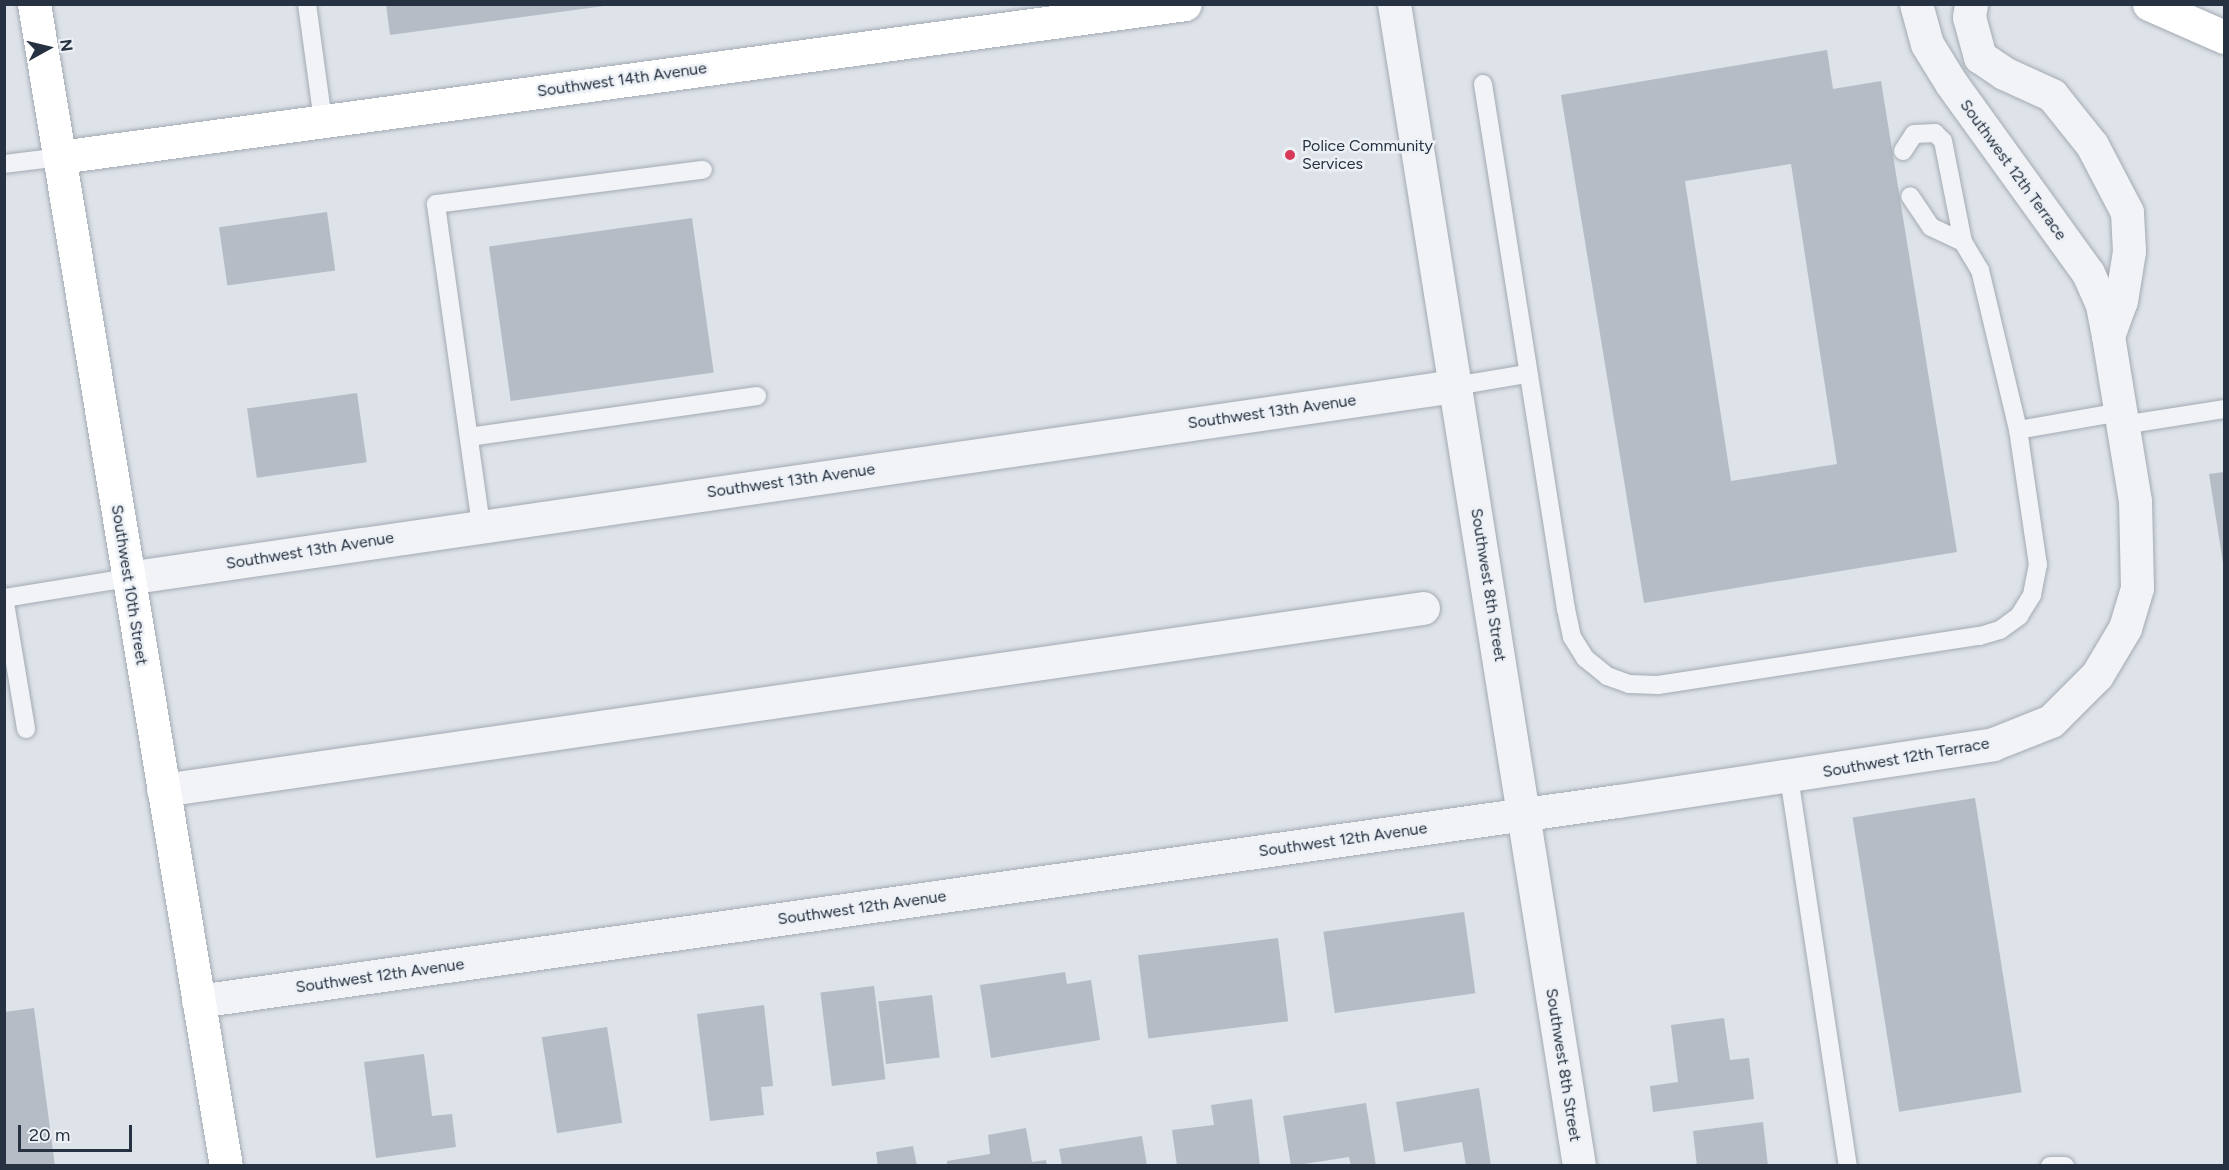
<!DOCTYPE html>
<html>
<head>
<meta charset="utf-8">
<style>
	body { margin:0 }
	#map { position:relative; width:2229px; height:1170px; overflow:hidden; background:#dee3e9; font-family:Figtree,sans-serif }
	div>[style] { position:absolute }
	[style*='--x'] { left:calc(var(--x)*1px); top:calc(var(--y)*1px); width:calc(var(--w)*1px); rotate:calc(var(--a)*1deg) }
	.building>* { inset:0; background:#b5bcc6; transform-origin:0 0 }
	.roads { filter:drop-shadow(0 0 2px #a3aab3) drop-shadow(0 0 2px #a3aab3) }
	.lane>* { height:18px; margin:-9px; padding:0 9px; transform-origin:9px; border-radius:9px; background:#f1f3f7 }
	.street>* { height:33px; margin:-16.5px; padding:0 16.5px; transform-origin:16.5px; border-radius:16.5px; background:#f1f3f7 }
	.secondary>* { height:33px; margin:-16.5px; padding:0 16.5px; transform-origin:16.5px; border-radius:16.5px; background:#fff }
	.dots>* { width:16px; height:16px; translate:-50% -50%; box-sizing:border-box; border:3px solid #edf1f6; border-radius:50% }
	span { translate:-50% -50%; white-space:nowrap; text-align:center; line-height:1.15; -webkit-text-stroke:5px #edf1f6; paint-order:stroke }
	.street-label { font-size:16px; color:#263141 }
	.poi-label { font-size:16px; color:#263141 }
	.left { translate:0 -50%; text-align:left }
	.frame { position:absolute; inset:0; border:6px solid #263141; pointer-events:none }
	.north { position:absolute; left:18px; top:18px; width:60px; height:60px; -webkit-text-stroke:4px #edf1f6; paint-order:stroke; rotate:82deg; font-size:16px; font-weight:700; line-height:24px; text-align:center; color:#263141 }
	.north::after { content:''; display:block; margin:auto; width:21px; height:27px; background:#263141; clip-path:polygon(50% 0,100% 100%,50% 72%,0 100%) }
	.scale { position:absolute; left:18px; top:1125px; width:114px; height:27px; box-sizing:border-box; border:3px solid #263141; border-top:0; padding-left:8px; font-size:18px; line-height:21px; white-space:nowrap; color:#263141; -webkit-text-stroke:4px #edf1f6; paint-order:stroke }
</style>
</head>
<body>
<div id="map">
	<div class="building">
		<div style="clip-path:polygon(386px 4px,603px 4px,604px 6px,390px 35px)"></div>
		<div style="clip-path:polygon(evenodd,1827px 50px,1833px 89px,1881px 81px,1957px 552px,1644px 603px,1561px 95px,1827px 50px,1791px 164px,1837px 464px,1731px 481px,1685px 181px,1791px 164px)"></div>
		<div style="left:327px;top:212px;width:59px;height:109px;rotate:82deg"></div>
		<div style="left:692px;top:218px;width:156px;height:205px;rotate:82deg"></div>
		<div style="left:357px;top:393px;width:70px;height:111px;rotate:82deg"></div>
		<div style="clip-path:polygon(2224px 472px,2224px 563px,2223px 563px,2209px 474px)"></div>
		<div style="left:1975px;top:798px;width:298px;height:124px;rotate:81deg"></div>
		<div style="left:1464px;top:912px;width:82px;height:142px;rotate:82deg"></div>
		<div style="left:1278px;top:938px;width:84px;height:141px;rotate:83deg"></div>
		<div style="clip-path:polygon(1065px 972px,1067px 984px,1091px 980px,1100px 1040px,991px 1058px,980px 985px)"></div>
		<div style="left:874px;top:986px;width:94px;height:54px;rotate:83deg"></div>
		<div style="left:932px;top:995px;width:63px;height:54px;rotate:83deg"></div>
		<div style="clip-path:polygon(764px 1005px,773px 1086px,761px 1087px,764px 1115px,710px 1121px,697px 1014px)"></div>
		<div style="clip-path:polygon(34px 1008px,55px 1166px,4px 1166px,4px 1012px)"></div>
		<div style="clip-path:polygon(1724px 1018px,1730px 1060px,1749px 1058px,1754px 1099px,1653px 1112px,1650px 1086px,1678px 1082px,1671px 1025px)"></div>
		<div style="left:607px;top:1027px;width:97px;height:66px;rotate:81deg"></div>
		<div style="clip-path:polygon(424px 1054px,432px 1116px,452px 1114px,456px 1147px,376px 1158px,364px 1062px)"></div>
		<div style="clip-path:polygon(1479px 1088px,1491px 1166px,1466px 1166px,1462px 1142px,1404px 1152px,1396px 1102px)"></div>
		<div style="clip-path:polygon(1252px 1099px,1260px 1166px,1177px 1166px,1172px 1130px,1214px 1125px,1211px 1105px)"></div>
		<div style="clip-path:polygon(1366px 1103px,1376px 1166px,1351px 1166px,1349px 1157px,1291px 1166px,1283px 1116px)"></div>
		<div style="clip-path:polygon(1763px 1122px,1768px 1166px,1697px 1166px,1693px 1131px)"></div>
		<div style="clip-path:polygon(1026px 1128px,1032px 1162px,1046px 1160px,1047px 1166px,947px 1166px,947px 1161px,990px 1154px,988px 1135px)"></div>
		<div style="clip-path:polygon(1142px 1136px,1147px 1166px,1062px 1166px,1059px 1149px)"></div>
		<div style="clip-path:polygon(913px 1146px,917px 1166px,878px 1166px,876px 1152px)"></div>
	</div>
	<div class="roads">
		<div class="lane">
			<div style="--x:307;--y:4;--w:118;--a:82.2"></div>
			<div style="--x:1483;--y:84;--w:532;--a:81.02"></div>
			<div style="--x:1566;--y:609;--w:29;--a:78"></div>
			<div style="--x:1572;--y:637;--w:25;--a:58"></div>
			<div style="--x:1585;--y:658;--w:28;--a:39"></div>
			<div style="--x:1607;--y:676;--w:23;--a:20"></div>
			<div style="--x:1629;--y:684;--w:29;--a:2"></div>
			<div style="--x:1658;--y:685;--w:326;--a:-8.7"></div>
			<div style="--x:1980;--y:636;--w:21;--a:-17"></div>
			<div style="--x:2000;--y:630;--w:24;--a:-36"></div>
			<div style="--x:2019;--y:616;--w:25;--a:-58"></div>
			<div style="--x:2032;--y:595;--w:31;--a:-79"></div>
			<div style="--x:2038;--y:565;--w:136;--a:-98.4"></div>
			<div style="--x:2018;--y:430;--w:105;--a:-9.9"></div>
			<div style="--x:1903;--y:151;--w:20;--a:-57"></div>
			<div style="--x:1914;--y:134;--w:21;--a:-3"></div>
			<div style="--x:1935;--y:133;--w:11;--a:45"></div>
			<div style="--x:1943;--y:141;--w:103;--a:78.8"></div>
			<div style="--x:1963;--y:242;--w:35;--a:-155"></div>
			<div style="--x:1931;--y:227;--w:37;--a:-124"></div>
			<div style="--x:4;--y:164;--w:56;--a:-7.1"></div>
			<div style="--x:1963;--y:242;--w:33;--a:59"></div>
			<div style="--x:1980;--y:270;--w:164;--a:76.6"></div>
			<div style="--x:1455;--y:386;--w:73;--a:-9.5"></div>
			<div style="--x:2123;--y:425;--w:102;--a:-9"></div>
			<div style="--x:469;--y:437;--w:291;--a:-8.1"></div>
			<div style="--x:481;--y:525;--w:324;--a:-98"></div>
			<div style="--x:436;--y:204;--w:269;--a:-7.3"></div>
			<div style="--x:4;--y:597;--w:134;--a:80.5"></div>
			<div style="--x:5;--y:598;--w:124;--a:-9.3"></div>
			<div style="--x:1789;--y:777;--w:393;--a:81.4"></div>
			<div style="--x:2050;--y:1166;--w:15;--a:0"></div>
		</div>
		<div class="street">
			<div style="--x:1394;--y:4;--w:1177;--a:80.95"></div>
			<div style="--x:1916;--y:4;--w:41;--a:74.6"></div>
			<div style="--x:1927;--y:44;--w:46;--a:58.4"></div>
			<div style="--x:1951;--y:83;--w:234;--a:54.2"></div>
			<div style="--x:2088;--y:273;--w:35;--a:66"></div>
			<div style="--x:2102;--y:305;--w:32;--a:79"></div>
			<div style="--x:2108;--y:336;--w:37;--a:-70"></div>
			<div style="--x:2121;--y:301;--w:51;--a:-80.9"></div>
			<div style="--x:2129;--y:251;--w:39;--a:-93"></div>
			<div style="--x:2127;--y:212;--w:76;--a:-117.6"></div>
			<div style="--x:2092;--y:145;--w:64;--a:-128.7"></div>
			<div style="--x:2052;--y:95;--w:53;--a:-155.4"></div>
			<div style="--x:2004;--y:73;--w:29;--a:-146"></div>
			<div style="--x:1980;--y:57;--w:41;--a:-105.4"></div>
			<div style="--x:1969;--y:17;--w:13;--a:-81"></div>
			<div style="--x:127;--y:578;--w:1342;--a:-8.23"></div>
			<div style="--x:163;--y:790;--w:1273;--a:-8.22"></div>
			<div style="--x:198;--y:1001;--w:1434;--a:-8.02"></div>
			<div style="--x:1618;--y:801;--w:379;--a:-8.6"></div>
			<div style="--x:1993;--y:744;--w:62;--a:-21.6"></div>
			<div style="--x:2051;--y:721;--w:65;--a:-45"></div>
			<div style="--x:2097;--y:675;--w:55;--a:-59.2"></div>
			<div style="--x:2125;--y:628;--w:42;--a:-73.3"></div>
			<div style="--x:2137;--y:588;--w:87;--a:-91.3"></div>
			<div style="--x:2135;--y:501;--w:167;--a:-99.3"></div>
		</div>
		<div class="secondary">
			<div style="--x:34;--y:4;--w:1178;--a:80.62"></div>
			<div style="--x:2149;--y:4;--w:82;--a:23.7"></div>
			<div style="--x:60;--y:157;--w:1135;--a:-7.74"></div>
		</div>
	</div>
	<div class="dots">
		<div style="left:1290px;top:155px;background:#d83959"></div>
	</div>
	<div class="street-label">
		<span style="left:622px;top:80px;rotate:-8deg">Southwest 14th Avenue</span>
		<span style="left:2013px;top:170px;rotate:54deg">Southwest 12th Terrace</span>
		<span style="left:1272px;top:412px;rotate:-8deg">Southwest 13th Avenue</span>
		<span style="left:791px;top:481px;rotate:-8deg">Southwest 13th Avenue</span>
		<span style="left:310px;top:551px;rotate:-9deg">Southwest 13th Avenue</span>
		<span style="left:129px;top:585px;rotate:81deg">Southwest 10th Street</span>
		<span style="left:1488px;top:585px;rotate:81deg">Southwest 8th Street</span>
		<span style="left:1906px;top:758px;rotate:-10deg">Southwest 12th Terrace</span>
		<span style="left:1343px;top:840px;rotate:-8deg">Southwest 12th Avenue</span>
		<span style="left:862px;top:908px;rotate:-8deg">Southwest 12th Avenue</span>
		<span style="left:380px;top:976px;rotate:-8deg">Southwest 12th Avenue</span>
		<span style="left:1563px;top:1065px;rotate:81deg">Southwest 8th Street</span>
	</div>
	<div class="poi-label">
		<span class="left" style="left:1302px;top:155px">Police Community<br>Services</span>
	</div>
	<div class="frame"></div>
	<div class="north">N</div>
	<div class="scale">20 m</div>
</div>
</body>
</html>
